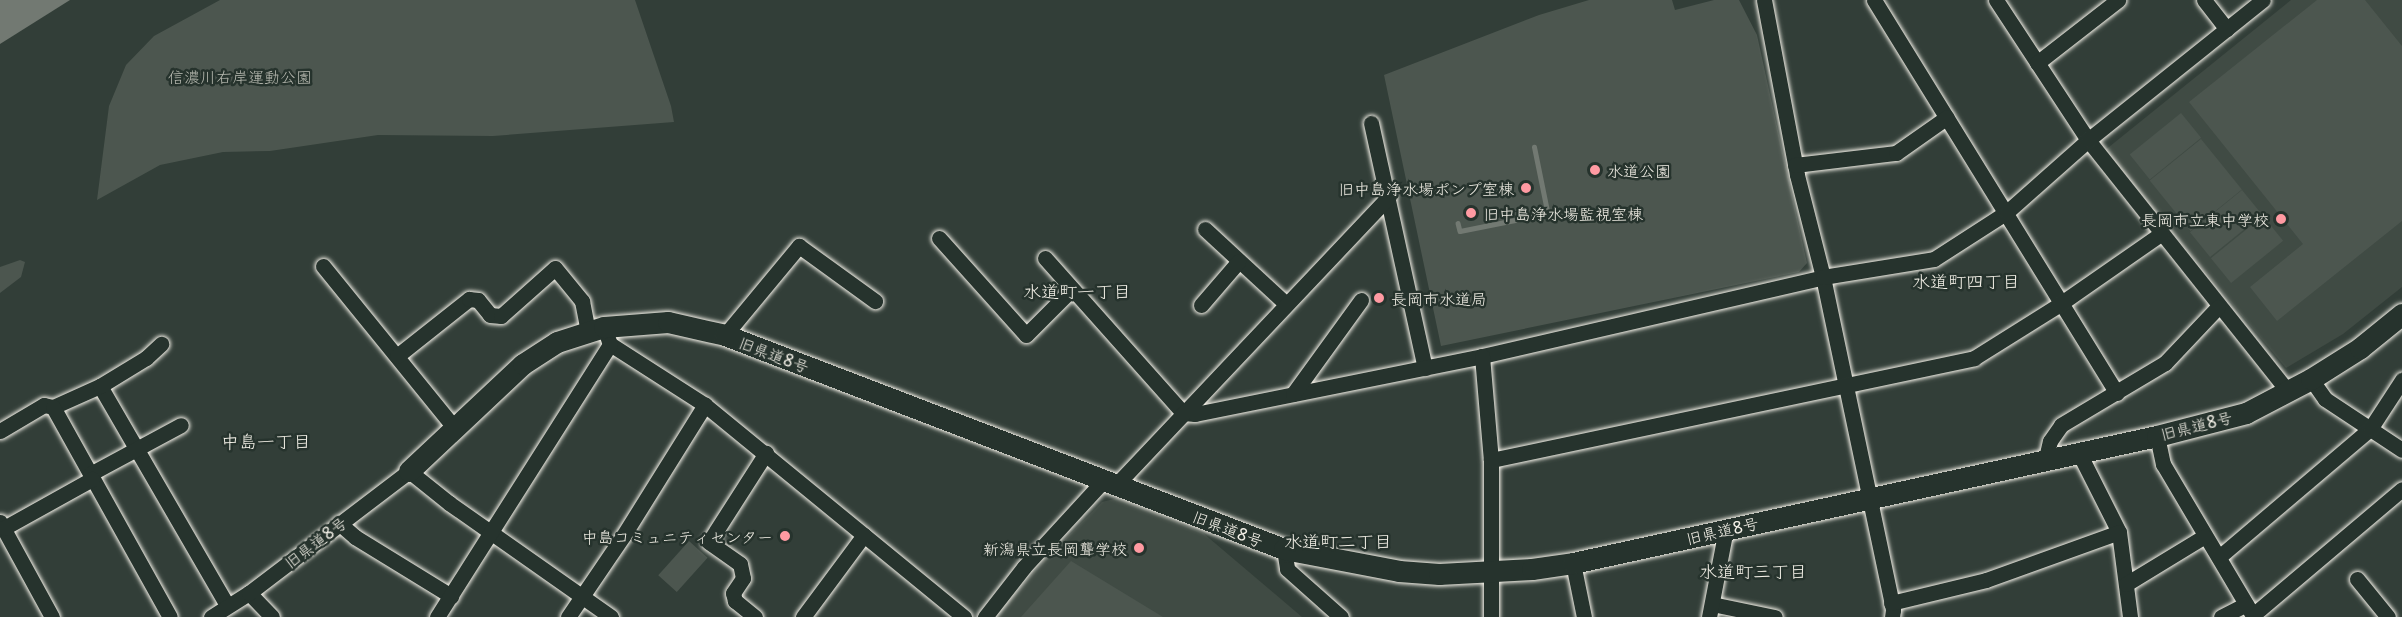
<!DOCTYPE html>
<html>
<head>
<meta charset="utf-8">
<style>
	body { margin:0 }
	#map { position:relative; width:2402px; height:617px; overflow:hidden; background:#323e38; font-family:"Playpen Sans","Klee One",sans-serif }
	div>[style] { position:absolute }
	[style*='--x'] { left:calc(var(--x)*1px); top:calc(var(--y)*1px); width:calc(var(--w)*1px); rotate:calc(var(--a)*1deg) }
	.built>* { inset:0; background:#404b44 }
	.green>* { inset:0; background:#4c564f; transform-origin:0 0 }
	.water>* { inset:0; background:#727972 }
	.stream>* { height:4.5px; margin:-2.25px; padding:0 2.25px; transform-origin:2.25px; border-radius:2.25px; background:#727972 }
	.roads { filter:drop-shadow(0 0 2px #f4f1e8) drop-shadow(0 0 2px #f4f1e8) }
	.street>* { height:15px; margin:-7.5px; padding:0 7.5px; transform-origin:7.5px; border-radius:7.5px; background:#26332d }
	.secondary>* { height:21px; margin:-10.5px; padding:0 10.5px; transform-origin:10.5px; border-radius:10.5px; background:#26332d }
	.dots>* { width:16px; height:16px; translate:-50% -50%; box-sizing:border-box; border:3px solid #26332d; border-radius:50% }
	span { translate:-50% -50%; white-space:nowrap; text-align:center; line-height:1.15; -webkit-text-stroke:5px #26332d; paint-order:stroke }
	.park-label { font-size:16px; color:#b9bbb2 }
	.poi-label { font-size:16px; color:#f4f1e8 }
	.left { translate:0 -50%; text-align:left }
	.right { translate:-100% -50%; text-align:right }
	.street-label { font-size:16px; color:#f4f1e8 }
	.neighbourhood-label { font-size:18px; color:#f4f1e8 }
</style>
</head>
<body>
<div id="map">
	<div class="built">
		<div style="clip-path:polygon(2291px 0,2402px 0,2402px 287px,2343px 334px,2286px 368px,2104px 151px)"></div>
		<div style="clip-path:polygon(1118px 498px,1203px 533px,1302px 617px,994px 617px,1042px 563px,1102px 502px)"></div>
	</div>
	<div class="green">
		<div style="clip-path:polygon(220px 0,635px 0,671px 106px,674px 122px,493px 136px,378px 135px,270px 151px,223px 152px,160px 165px,97px 200px,109px 106px,126px 65px,154px 36px)"></div>
		<div style="clip-path:polygon(1589px 0,1672px 0,1675px 10px,1714px 0,1739px 0,1757px 35px,1807px 263px,1799px 272px,1441px 346px,1384px 75px,1539px 15px)"></div>
		<div style="clip-path:polygon(2317px 0,2365px 0,2402px 46px,2402px 221px,2277px 321px,2250px 287px,2303px 244px,2189px 102px)"></div>
		<div style="left:2181px;top:113px;width:32px;height:66px;rotate:51deg"></div>
		<div style="left:2201px;top:139px;width:65px;height:66px;rotate:51deg"></div>
		<div style="left:2242px;top:190px;width:32px;height:67px;rotate:51deg"></div>
		<div style="left:2263px;top:216px;width:32px;height:67px;rotate:51deg"></div>
		<div style="clip-path:polygon(20px 260px,25px 262px,21px 277px,0 293px,0 267px)"></div>
		<div style="left:689px;top:541px;width:25px;height:46px;rotate:42deg"></div>
		<div style="clip-path:polygon(1071px 561px,1163px 617px,1021px 617px)"></div>
	</div>
	<div class="water">
		<div style="clip-path:polygon(0 0,70px 0,0 44px)"></div>
	</div>
	<div class="stream">
		<div style="--x:1458;--y:223;--w:8;--a:76"></div>
		<div style="--x:1460;--y:231;--w:87;--a:-11.3"></div>
		<div style="--x:1545;--y:214;--w:4;--a:-56"></div>
		<div style="--x:1547;--y:211;--w:65;--a:-101.5"></div>
	</div>
	<div class="roads">
		<div class="street">
			<div style="--x:1764;--y:0;--w:178;--a:79.3"></div>
			<div style="--x:1797;--y:175;--w:105;--a:75.7"></div>
			<div style="--x:1823;--y:277;--w:340;--a:78.1"></div>
			<div style="--x:1893;--y:610;--w:7;--a:98"></div>
			<div style="--x:1874;--y:0;--w:462;--a:58.3"></div>
			<div style="--x:1996;--y:0;--w:168;--a:56.7"></div>
			<div style="--x:2088;--y:140;--w:321;--a:51.5"></div>
			<div style="--x:2204;--y:0;--w:37;--a:52"></div>
			<div style="--x:2037;--y:63;--w:103;--a:-37.9"></div>
			<div style="--x:1371;--y:123;--w:251;--a:77.6"></div>
			<div style="--x:1795;--y:165;--w:102;--a:-6.8"></div>
			<div style="--x:1896;--y:153;--w:62;--a:-35.2"></div>
			<div style="--x:1205;--y:229;--w:110;--a:42.8"></div>
			<div style="--x:939;--y:238;--w:130;--a:48.1"></div>
			<div style="--x:1026;--y:335;--w:65;--a:-45"></div>
			<div style="--x:1045;--y:258;--w:208;--a:48.3"></div>
			<div style="--x:1183;--y:413;--w:12;--a:5"></div>
			<div style="--x:1195;--y:414;--w:293;--a:-11.4"></div>
			<div style="--x:1482;--y:356;--w:350;--a:-13"></div>
			<div style="--x:1823;--y:277;--w:112;--a:-9.2"></div>
			<div style="--x:1934;--y:259;--w:87;--a:-32.8"></div>
			<div style="--x:2007;--y:212;--w:108;--a:-41.6"></div>
			<div style="--x:2088;--y:140;--w:224;--a:-38.7"></div>
			<div style="--x:323;--y:266;--w:208;--a:50.9"></div>
			<div style="--x:1201;--y:305;--w:57;--a:-49.3"></div>
			<div style="--x:604;--y:327;--w:18;--a:71"></div>
			<div style="--x:610;--y:344;--w:113;--a:32.7"></div>
			<div style="--x:705;--y:405;--w:335;--a:39.3"></div>
			<div style="--x:725;--y:335;--w:116;--a:-50.3"></div>
			<div style="--x:799;--y:246;--w:94;--a:35.9"></div>
			<div style="--x:397;--y:356;--w:92;--a:-38.4"></div>
			<div style="--x:469;--y:299;--w:9;--a:6"></div>
			<div style="--x:478;--y:300;--w:19;--a:51"></div>
			<div style="--x:490;--y:315;--w:11;--a:5"></div>
			<div style="--x:501;--y:316;--w:72;--a:-41.6"></div>
			<div style="--x:555;--y:268;--w:43;--a:50.7"></div>
			<div style="--x:582;--y:301;--w:31;--a:79"></div>
			<div style="--x:1482;--y:356;--w:104;--a:85.1"></div>
			<div style="--x:1491;--y:460;--w:157;--a:90"></div>
			<div style="--x:2311;--y:379;--w:24;--a:55"></div>
			<div style="--x:2325;--y:399;--w:92;--a:33.5"></div>
			<div style="--x:100;--y:386;--w:253;--a:59.9"></div>
			<div style="--x:1293;--y:394;--w:116;--a:-54.1"></div>
			<div style="--x:53;--y:407;--w:51;--a:-24.1"></div>
			<div style="--x:100;--y:386;--w:54;--a:-31.3"></div>
			<div style="--x:146;--y:358;--w:21;--a:-43"></div>
			<div style="--x:0;--y:431;--w:51;--a:-30.6"></div>
			<div style="--x:44;--y:405;--w:9;--a:13"></div>
			<div style="--x:53;--y:407;--w:240;--a:60.9"></div>
			<div style="--x:2157;--y:436;--w:29;--a:78"></div>
			<div style="--x:2163;--y:464;--w:178;--a:59.3"></div>
			<div style="--x:2078;--y:451;--w:91;--a:63.2"></div>
			<div style="--x:2119;--y:532;--w:86;--a:82.6"></div>
			<div style="--x:2046;--y:458;--w:17;--a:-77"></div>
			<div style="--x:2050;--y:441;--w:19;--a:-55"></div>
			<div style="--x:2061;--y:425;--w:121;--a:-30.8"></div>
			<div style="--x:2165;--y:363;--w:77;--a:-46.6"></div>
			<div style="--x:1491;--y:460;--w:494;--a:-11.9"></div>
			<div style="--x:1974;--y:358;--w:102;--a:-32.1"></div>
			<div style="--x:2060;--y:304;--w:124;--a:-34.8"></div>
			<div style="--x:90;--y:474;--w:103;--a:-28.3"></div>
			<div style="--x:1117;--y:484;--w:396;--a:-46.6"></div>
			<div style="--x:0;--y:522;--w:108;--a:61.3"></div>
			<div style="--x:339;--y:523;--w:21;--a:41"></div>
			<div style="--x:355;--y:537;--w:113;--a:31.6"></div>
			<div style="--x:4;--y:528;--w:101;--a:-29.1"></div>
			<div style="--x:1284;--y:549;--w:20;--a:81"></div>
			<div style="--x:1287;--y:569;--w:72;--a:41.6"></div>
			<div style="--x:2219;--y:557;--w:198;--a:-40.3"></div>
			<div style="--x:2370;--y:429;--w:59;--a:-56.9"></div>
			<div style="--x:1573;--y:563;--w:55;--a:78.5"></div>
			<div style="--x:2357;--y:579;--w:49;--a:50.8"></div>
			<div style="--x:2126;--y:584;--w:92;--a:-31.3"></div>
			<div style="--x:249;--y:593;--w:33;--a:46"></div>
			<div style="--x:1891;--y:603;--w:98;--a:-13.6"></div>
			<div style="--x:1986;--y:580;--w:141;--a:-19.8"></div>
			<div style="--x:1712;--y:604;--w:64;--a:11.7"></div>
			<div style="--x:2253;--y:615;--w:195;--a:-40.2"></div>
			<div style="--x:211;--y:617;--w:45;--a:-32.3"></div>
			<div style="--x:249;--y:593;--w:201;--a:-37.3"></div>
			<div style="--x:409;--y:471;--w:51;--a:38.7"></div>
			<div style="--x:449;--y:503;--w:198;--a:35.1"></div>
			<div style="--x:437;--y:617;--w:323;--a:-57.6"></div>
			<div style="--x:568;--y:617;--w:98;--a:-55.8"></div>
			<div style="--x:623;--y:536;--w:155;--a:-58"></div>
			<div style="--x:755;--y:617;--w:26;--a:-141"></div>
			<div style="--x:735;--y:601;--w:8;--a:-104"></div>
			<div style="--x:733;--y:593;--w:18;--a:-56"></div>
			<div style="--x:743;--y:578;--w:14;--a:-102"></div>
			<div style="--x:740;--y:564;--w:38;--a:-145"></div>
			<div style="--x:709;--y:542;--w:106;--a:-57.4"></div>
			<div style="--x:803;--y:617;--w:102;--a:-53.4"></div>
			<div style="--x:985;--y:617;--w:63;--a:-52"></div>
			<div style="--x:1024;--y:567;--w:117;--a:-47.4"></div>
			<div style="--x:1709;--y:617;--w:90;--a:-79.1"></div>
			<div style="--x:2221;--y:617;--w:28;--a:-27"></div>
		</div>
		<div class="secondary">
			<div style="--x:409;--y:471;--w:156;--a:-43.2"></div>
			<div style="--x:523;--y:364;--w:40;--a:-32.9"></div>
			<div style="--x:557;--y:342;--w:49;--a:-17.7"></div>
			<div style="--x:604;--y:327;--w:64;--a:-4.5"></div>
			<div style="--x:668;--y:322;--w:58;--a:12.8"></div>
			<div style="--x:725;--y:335;--w:599;--a:20.95"></div>
			<div style="--x:1284;--y:549;--w:117;--a:10.8"></div>
			<div style="--x:1399;--y:571;--w:40;--a:4.3"></div>
			<div style="--x:1439;--y:574;--w:93;--a:-3.1"></div>
			<div style="--x:1532;--y:569;--w:41;--a:-8.3"></div>
			<div style="--x:1573;--y:563;--w:598;--a:-12.27"></div>
			<div style="--x:2157;--y:436;--w:92;--a:-14.5"></div>
			<div style="--x:2246;--y:413;--w:73;--a:-27.6"></div>
			<div style="--x:2311;--y:379;--w:58;--a:-32.3"></div>
			<div style="--x:2360;--y:348;--w:54;--a:-39"></div>
		</div>
	</div>
	<div class="dots">
		<div style="left:1595px;top:170px;background:#ff9aa2"></div>
		<div style="left:1526px;top:188px;background:#ff9aa2"></div>
		<div style="left:1471px;top:213px;background:#ff9aa2"></div>
		<div style="left:2281px;top:219px;background:#ff9aa2"></div>
		<div style="left:1379px;top:298px;background:#ff9aa2"></div>
		<div style="left:785px;top:536px;background:#ff9aa2"></div>
		<div style="left:1139px;top:548px;background:#ff9aa2"></div>
	</div>
	<div class="park-label">
		<span style="left:240px;top:76px">信濃川右岸運動公園</span>
	</div>
	<div class="poi-label">
		<span class="left" style="left:1607px;top:170px">水道公園</span>
		<span class="right" style="left:1514px;top:188px">旧中島浄水場ポンプ室棟</span>
		<span class="left" style="left:1483px;top:213px">旧中島浄水場監視室棟</span>
		<span class="right" style="left:2269px;top:219px">長岡市立東中学校</span>
		<span class="left" style="left:1391px;top:298px">長岡市水道局</span>
		<span class="right" style="left:773px;top:536px">中島コミュニティセンター</span>
		<span class="right" style="left:1127px;top:548px">新潟県立長岡聾学校</span>
	</div>
	<div class="street-label">
		<span style="left:774px;top:354px;rotate:21deg">旧県道8号</span>
		<span style="left:2196px;top:425px;rotate:-14deg">旧県道8号</span>
		<span style="left:1228px;top:528px;rotate:21deg">旧県道8号</span>
		<span style="left:1722px;top:530px;rotate:-13deg">旧県道8号</span>
		<span style="left:315px;top:542px;rotate:-37deg">旧県道8号</span>
	</div>
	<div class="neighbourhood-label">
		<span style="left:1966px;top:281px">水道町四丁目</span>
		<span style="left:1077px;top:291px">水道町一丁目</span>
		<span style="left:266px;top:441px">中島一丁目</span>
		<span style="left:1338px;top:541px">水道町二丁目</span>
		<span style="left:1753px;top:571px">水道町三丁目</span>
	</div>
</div>
</body>
</html>
